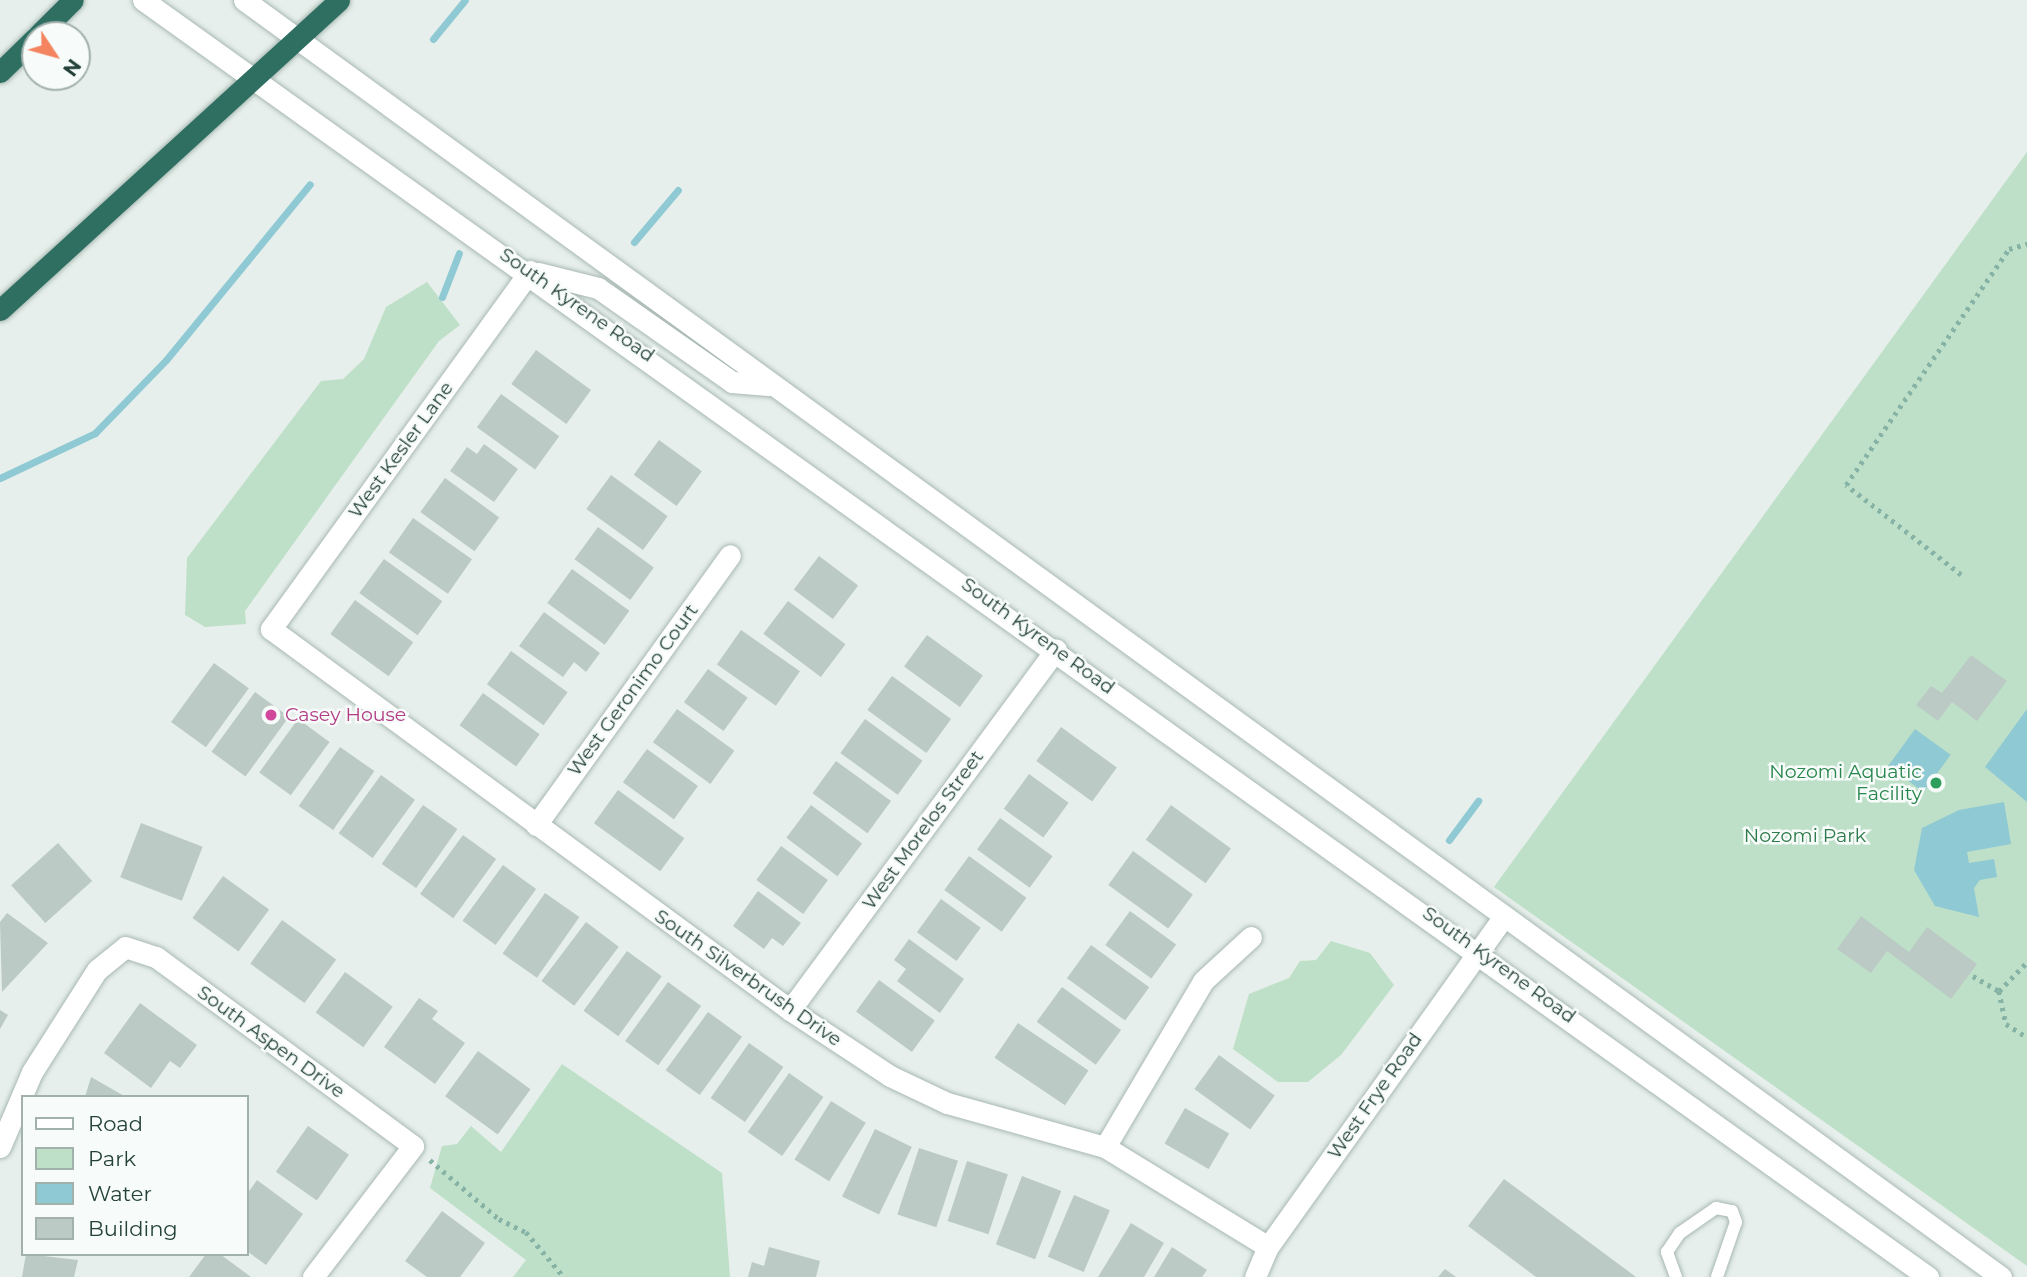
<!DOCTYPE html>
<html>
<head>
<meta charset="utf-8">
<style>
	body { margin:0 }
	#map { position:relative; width:2027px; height:1277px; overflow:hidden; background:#e6efeb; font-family:Montserrat,sans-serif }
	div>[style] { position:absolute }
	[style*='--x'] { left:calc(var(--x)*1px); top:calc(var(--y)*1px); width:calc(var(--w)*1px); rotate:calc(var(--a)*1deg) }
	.green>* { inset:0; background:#bfe0c8 }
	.water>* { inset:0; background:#8ec9d4; transform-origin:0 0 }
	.stream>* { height:7px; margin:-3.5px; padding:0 3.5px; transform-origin:3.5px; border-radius:3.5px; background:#8ec9d4 }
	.building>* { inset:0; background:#bbcac4; transform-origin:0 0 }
	.path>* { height:4.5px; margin-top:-2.25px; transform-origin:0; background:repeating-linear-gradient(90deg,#86b3a5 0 3.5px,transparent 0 8.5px) }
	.roads { filter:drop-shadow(0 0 2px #a8b8b2) drop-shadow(0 0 2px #a8b8b2) }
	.service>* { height:12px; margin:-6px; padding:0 6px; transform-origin:6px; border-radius:6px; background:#fff }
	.minor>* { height:21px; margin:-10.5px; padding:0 10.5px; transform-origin:10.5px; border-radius:10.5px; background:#fff }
	.tertiary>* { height:21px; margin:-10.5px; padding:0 10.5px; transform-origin:10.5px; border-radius:10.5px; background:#fff }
	.secondary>* { height:21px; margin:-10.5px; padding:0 10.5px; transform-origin:10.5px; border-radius:10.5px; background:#fff }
	.motorway>* { height:21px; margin:-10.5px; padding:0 10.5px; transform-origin:10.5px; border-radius:10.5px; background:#2f6f62 }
	.dots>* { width:19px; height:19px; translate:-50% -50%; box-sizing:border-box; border:4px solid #f7fbf9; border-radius:50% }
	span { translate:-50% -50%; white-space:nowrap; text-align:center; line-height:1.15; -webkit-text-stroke:5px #f7fbf9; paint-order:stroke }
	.street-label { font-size:19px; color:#24423a }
	.hotel-label { font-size:19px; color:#b23c85 }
	.left { translate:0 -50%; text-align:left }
	.leisure-label { font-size:19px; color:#27864d }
	.right { translate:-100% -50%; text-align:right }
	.park-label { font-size:19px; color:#2d7a4b }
	.legend { position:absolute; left:21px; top:1095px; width:228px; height:161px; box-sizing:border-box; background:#f7fbf9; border:2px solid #a3b1ad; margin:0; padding:9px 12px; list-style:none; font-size:21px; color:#24423a }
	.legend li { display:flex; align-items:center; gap:14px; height:35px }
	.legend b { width:35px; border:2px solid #a3b1ad }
	.north { position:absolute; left:21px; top:21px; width:70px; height:70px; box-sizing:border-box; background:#f7fbf9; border:2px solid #a3b1ad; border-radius:50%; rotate:126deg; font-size:19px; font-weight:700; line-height:28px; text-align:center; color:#24423a }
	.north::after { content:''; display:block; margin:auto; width:24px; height:32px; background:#f4845f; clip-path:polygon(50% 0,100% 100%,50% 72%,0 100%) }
</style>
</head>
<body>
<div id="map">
	<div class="green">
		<div style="clip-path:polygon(2027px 152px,2027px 1266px,1494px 887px)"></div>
		<div style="clip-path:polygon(427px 282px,460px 325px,439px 341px,245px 611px,246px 624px,205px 627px,185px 615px,187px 558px,321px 381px,343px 379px,364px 359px,386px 307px)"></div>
		<div style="clip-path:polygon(1331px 941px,1370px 953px,1394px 985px,1341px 1055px,1308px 1082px,1278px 1082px,1233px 1049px,1249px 994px,1289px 978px,1300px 961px,1316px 960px)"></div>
		<div style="clip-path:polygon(562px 1064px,722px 1173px,730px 1277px,513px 1277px,526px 1260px,430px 1188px,442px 1146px,457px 1144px,471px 1126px,501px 1152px)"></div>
	</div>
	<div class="water">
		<div style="clip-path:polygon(2027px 709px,2027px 802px,1985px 767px)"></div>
		<div style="left:1915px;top:729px;width:44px;height:46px;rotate:36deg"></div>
		<div style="clip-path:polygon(2004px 802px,2011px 844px,1967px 852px,1969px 863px,1994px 859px,1997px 877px,1980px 880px,1974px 888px,1979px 917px,1935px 906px,1914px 870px,1922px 828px,1959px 810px)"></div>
	</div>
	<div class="stream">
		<div style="--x:433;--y:39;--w:50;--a:-50.6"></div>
		<div style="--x:634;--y:242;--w:68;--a:-49.8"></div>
		<div style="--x:442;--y:297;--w:47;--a:-68.9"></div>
		<div style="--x:0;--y:478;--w:105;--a:-25.3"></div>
		<div style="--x:95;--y:433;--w:102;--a:-45.8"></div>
		<div style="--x:166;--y:360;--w:227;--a:-50.7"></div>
		<div style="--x:1449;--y:840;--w:49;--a:-53.4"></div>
	</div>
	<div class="building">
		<div style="left:536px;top:350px;width:68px;height:42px;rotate:36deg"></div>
		<div style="left:501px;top:394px;width:72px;height:41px;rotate:36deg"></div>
		<div style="left:659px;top:440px;width:53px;height:43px;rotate:36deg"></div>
		<div style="clip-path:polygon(484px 444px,518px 469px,494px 502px,450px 471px,467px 447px,477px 454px)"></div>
		<div style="left:611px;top:475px;width:70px;height:42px;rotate:36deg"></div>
		<div style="left:445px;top:478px;width:67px;height:42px;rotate:36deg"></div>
		<div style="left:413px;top:518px;width:72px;height:42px;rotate:35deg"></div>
		<div style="left:598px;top:527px;width:69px;height:40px;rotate:36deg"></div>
		<div style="left:819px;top:556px;width:49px;height:42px;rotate:37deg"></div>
		<div style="left:384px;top:559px;width:72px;height:42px;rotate:36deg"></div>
		<div style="left:572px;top:569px;width:71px;height:42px;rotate:36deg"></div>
		<div style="left:355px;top:600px;width:72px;height:42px;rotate:36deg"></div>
		<div style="left:788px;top:601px;width:72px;height:41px;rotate:37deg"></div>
		<div style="clip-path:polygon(544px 612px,600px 653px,586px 672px,574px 662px,563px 677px,519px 646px)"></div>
		<div style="left:741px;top:630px;width:72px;height:42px;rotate:35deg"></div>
		<div style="left:927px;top:635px;width:69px;height:39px;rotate:36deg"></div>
		<div style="left:511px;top:651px;width:70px;height:41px;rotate:36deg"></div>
		<div style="clip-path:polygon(1971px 655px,2007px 681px,1977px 721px,1952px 702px,1938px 721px,1916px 705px,1931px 686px,1942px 693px)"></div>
		<div style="left:214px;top:663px;width:43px;height:73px;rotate:36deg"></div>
		<div style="left:708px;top:669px;width:49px;height:41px;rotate:36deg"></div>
		<div style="left:892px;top:676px;width:73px;height:42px;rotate:36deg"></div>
		<div style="left:255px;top:692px;width:42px;height:74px;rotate:36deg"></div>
		<div style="left:483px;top:693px;width:70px;height:40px;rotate:36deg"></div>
		<div style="left:677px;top:709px;width:71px;height:41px;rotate:36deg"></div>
		<div style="left:298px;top:719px;width:39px;height:66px;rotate:36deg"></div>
		<div style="left:865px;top:719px;width:71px;height:42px;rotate:36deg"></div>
		<div style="left:1061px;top:727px;width:69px;height:42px;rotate:36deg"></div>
		<div style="left:340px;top:747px;width:42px;height:72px;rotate:35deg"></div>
		<div style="left:647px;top:749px;width:63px;height:41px;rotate:36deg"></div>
		<div style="left:836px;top:761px;width:68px;height:40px;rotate:36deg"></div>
		<div style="left:1029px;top:774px;width:49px;height:43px;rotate:36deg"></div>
		<div style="left:381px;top:775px;width:42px;height:72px;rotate:36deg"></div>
		<div style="left:618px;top:790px;width:82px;height:41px;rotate:36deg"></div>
		<div style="left:423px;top:805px;width:42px;height:72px;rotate:35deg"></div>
		<div style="left:811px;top:805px;width:64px;height:41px;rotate:37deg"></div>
		<div style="left:1171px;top:805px;width:74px;height:43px;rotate:36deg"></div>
		<div style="left:1000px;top:818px;width:65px;height:39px;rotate:36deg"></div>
		<div style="left:141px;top:823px;width:66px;height:58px;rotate:21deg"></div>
		<div style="left:463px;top:835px;width:41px;height:73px;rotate:36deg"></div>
		<div style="left:58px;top:843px;width:51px;height:63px;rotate:48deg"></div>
		<div style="left:781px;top:846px;width:58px;height:42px;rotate:36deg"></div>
		<div style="left:1133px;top:851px;width:74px;height:42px;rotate:36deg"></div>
		<div style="left:969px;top:856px;width:71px;height:42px;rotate:36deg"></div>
		<div style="left:503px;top:865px;width:41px;height:69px;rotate:36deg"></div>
		<div style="left:223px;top:876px;width:57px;height:52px;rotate:36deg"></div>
		<div style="clip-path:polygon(758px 891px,801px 923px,783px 946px,772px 938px,764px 949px,733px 926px)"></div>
		<div style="left:545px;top:893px;width:42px;height:74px;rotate:35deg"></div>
		<div style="left:941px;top:899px;width:49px;height:41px;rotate:36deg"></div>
		<div style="left:1130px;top:911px;width:57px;height:42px;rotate:36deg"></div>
		<div style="clip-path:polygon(7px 913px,48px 943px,2px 992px,0 922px)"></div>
		<div style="clip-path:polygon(1861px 916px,1909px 952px,1927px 927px,1977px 964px,1951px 999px,1887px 951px,1871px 973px,1837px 949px)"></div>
		<div style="left:282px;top:920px;width:67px;height:54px;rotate:36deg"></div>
		<div style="left:586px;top:922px;width:41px;height:74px;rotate:37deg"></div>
		<div style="clip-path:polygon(909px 939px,964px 979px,940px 1013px,897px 981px,906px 969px,894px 960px)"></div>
		<div style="left:1091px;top:945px;width:72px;height:41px;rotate:36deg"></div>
		<div style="left:627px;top:951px;width:43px;height:74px;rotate:36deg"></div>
		<div style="left:345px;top:972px;width:59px;height:50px;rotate:36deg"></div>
		<div style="left:879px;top:980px;width:69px;height:39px;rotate:36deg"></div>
		<div style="left:668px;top:982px;width:41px;height:73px;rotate:36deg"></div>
		<div style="left:1062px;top:987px;width:73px;height:43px;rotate:36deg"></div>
		<div style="clip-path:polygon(419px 998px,438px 1011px,432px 1019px,465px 1043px,435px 1084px,384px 1047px)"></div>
		<div style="clip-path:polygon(140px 1003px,197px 1045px,180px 1068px,170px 1061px,151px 1088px,104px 1053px)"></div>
		<div style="clip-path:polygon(0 1010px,8px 1015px,0 1029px)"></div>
		<div style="left:708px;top:1012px;width:42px;height:72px;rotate:36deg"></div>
		<div style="left:1018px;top:1023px;width:85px;height:42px;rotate:34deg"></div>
		<div style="left:749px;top:1043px;width:42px;height:67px;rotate:35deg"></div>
		<div style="left:478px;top:1051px;width:65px;height:56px;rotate:36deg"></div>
		<div style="left:1219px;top:1055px;width:69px;height:42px;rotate:36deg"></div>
		<div style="left:789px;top:1073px;width:42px;height:72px;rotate:35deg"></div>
		<div style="clip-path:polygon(91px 1077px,126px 1097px,85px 1097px)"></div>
		<div style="left:831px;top:1101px;width:41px;height:69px;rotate:32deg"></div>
		<div style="left:1185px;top:1108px;width:51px;height:41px;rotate:30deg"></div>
		<div style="left:308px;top:1126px;width:50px;height:56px;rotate:35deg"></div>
		<div style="left:875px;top:1129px;width:41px;height:75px;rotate:26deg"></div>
		<div style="left:919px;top:1148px;width:41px;height:70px;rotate:18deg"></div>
		<div style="left:967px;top:1161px;width:43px;height:63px;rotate:18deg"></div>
		<div style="left:1022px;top:1176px;width:42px;height:73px;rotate:21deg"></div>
		<div style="clip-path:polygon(1504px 1179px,1636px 1277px,1536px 1277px,1468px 1226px)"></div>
		<div style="clip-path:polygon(257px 1180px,303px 1214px,266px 1265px,247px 1251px,247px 1194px)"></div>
		<div style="left:1074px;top:1195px;width:39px;height:67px;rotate:23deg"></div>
		<div style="clip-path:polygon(442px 1211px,485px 1243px,460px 1277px,427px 1277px,405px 1261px)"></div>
		<div style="clip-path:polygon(1131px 1223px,1164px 1243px,1144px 1277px,1098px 1277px)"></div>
		<div style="clip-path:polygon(769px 1247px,820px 1261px,816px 1277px,748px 1277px,752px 1262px,764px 1266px)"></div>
		<div style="clip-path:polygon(1172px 1247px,1207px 1270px,1202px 1277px,1154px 1277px)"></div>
		<div style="clip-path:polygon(26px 1254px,78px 1260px,74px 1277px,22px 1277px)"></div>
		<div style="clip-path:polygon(206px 1254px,220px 1254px,251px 1277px,189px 1277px)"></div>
		<div style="clip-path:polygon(1445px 1269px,1456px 1277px,1438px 1277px)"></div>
	</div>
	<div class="path">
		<div style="--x:1961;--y:575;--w:146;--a:-142"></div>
		<div style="--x:1846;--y:485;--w:287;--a:-55.4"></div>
		<div style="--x:2009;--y:249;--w:19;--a:-16"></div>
		<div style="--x:1973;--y:976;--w:30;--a:30"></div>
		<div style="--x:1999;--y:991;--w:34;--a:78"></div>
		<div style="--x:2006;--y:1024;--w:25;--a:32"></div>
		<div style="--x:1999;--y:991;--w:40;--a:-46"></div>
		<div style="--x:430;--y:1160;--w:91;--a:40.5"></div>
		<div style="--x:499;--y:1219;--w:30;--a:26"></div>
		<div style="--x:526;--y:1232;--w:59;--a:49.8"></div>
	</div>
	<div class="roads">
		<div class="service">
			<div style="--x:1676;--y:1277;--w:27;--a:-110"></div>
			<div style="--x:1667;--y:1252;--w:23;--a:-56"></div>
			<div style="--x:1680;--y:1233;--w:44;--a:-34.8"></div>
			<div style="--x:1716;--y:1208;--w:16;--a:11"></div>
			<div style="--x:1732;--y:1211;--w:12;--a:70"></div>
			<div style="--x:1736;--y:1222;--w:58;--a:109.1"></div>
		</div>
		<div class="minor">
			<div style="--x:530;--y:271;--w:442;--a:125.9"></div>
			<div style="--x:271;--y:629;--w:644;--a:36.28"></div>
			<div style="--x:790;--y:1010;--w:120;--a:33.4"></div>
			<div style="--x:890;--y:1076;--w:63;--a:25.3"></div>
			<div style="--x:947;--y:1103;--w:164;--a:15.6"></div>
			<div style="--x:1105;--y:1147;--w:191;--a:31.5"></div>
			<div style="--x:536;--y:825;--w:332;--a:-54.3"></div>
			<div style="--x:790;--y:1010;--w:448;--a:-53.6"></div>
			<div style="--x:0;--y:1147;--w:82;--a:-66.9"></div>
			<div style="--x:32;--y:1072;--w:121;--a:-57.5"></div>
			<div style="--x:97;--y:970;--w:36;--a:-39"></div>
			<div style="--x:125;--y:947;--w:33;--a:18"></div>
			<div style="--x:156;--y:957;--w:319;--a:36.3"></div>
			<div style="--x:413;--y:1146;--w:165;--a:127.4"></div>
			<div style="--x:1105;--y:1147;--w:193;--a:-59.4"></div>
			<div style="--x:1203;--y:981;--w:65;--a:-42.5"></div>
		</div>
		<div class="tertiary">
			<div style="--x:1255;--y:1277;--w:33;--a:-67"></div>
			<div style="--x:1268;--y:1247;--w:404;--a:-54.5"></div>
		</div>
		<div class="secondary">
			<div style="--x:143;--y:0;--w:2195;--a:35.58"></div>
			<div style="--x:244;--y:0;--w:2172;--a:36.01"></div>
			<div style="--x:538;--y:273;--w:62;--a:14"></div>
			<div style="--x:598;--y:288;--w:164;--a:35"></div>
			<div style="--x:732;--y:382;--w:36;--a:5"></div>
		</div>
		<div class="motorway">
			<div style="--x:38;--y:35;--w:49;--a:-45"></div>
			<div style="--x:0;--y:72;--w:49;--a:-44.2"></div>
			<div style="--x:0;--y:310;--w:459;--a:-42.4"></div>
		</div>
	</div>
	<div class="dots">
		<div style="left:271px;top:715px;background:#d1479c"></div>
		<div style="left:1936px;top:783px;background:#2e9e5b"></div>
	</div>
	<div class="street-label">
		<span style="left:577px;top:305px;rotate:35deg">South Kyrene Road</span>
		<span style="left:401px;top:450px;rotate:-54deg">West Kesler Lane</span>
		<span style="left:1038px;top:636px;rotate:36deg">South Kyrene Road</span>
		<span style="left:633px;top:690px;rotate:-54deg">West Geronimo Court</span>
		<span style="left:923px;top:830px;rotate:-54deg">West Morelos Street</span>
		<span style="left:1499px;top:965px;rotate:36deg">South Kyrene Road</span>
		<span style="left:748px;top:978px;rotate:35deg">South Silverbrush Drive</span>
		<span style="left:271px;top:1042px;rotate:36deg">South Aspen Drive</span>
		<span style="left:1375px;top:1096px;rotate:-55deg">West Frye Road</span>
	</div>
	<div class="hotel-label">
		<span class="left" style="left:285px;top:715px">Casey House</span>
	</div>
	<div class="leisure-label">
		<span class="right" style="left:1922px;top:783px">Nozomi Aquatic<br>Facility</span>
	</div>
	<div class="park-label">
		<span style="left:1805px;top:836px">Nozomi Park</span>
	</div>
	<ul class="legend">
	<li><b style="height:9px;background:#fff"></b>Road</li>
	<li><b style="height:19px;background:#bfe0c8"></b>Park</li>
	<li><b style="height:19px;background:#8ec9d4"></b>Water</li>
	<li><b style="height:19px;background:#bbcac4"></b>Building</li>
	</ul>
	<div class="north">N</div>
</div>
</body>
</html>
